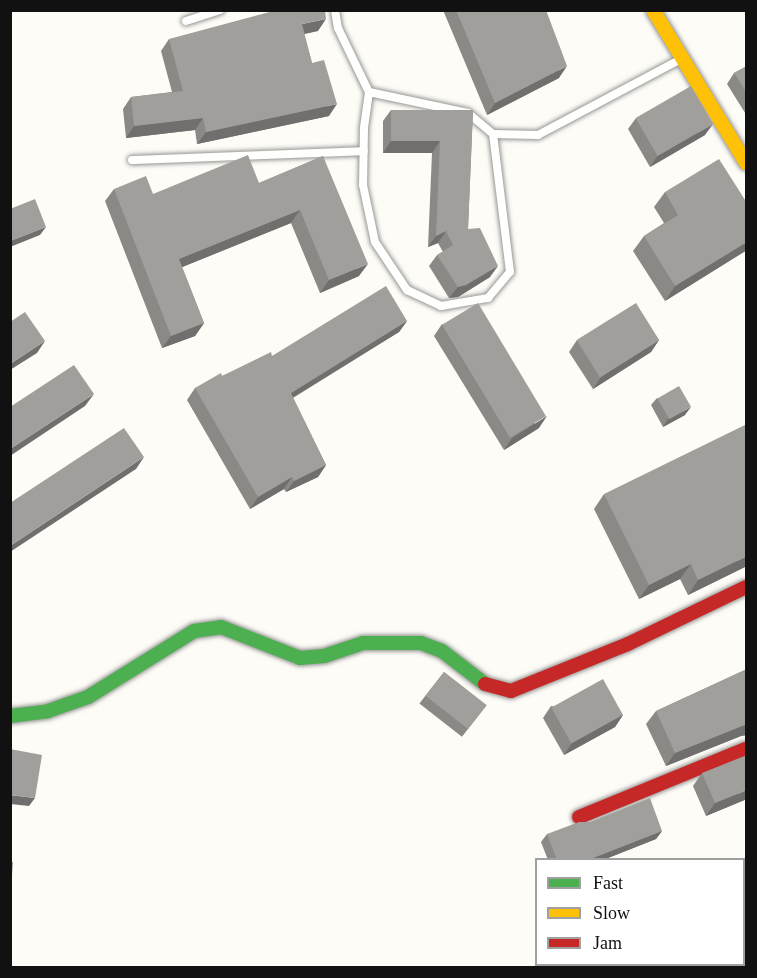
<!DOCTYPE html>
<html>
<head>
<meta charset="utf-8">
<style>
	body { margin:0 }
	#map { position:relative; width:757px; height:978px; overflow:hidden; background:#fdfcf7; font-family:Georgia,serif }
	div>[style] { position:absolute }
	[style*='--x'] { left:calc(var(--x)*1px); top:calc(var(--y)*1px); width:calc(var(--w)*1px); rotate:calc(var(--a)*1deg) }
	.roads { filter:drop-shadow(0 0 2px #979795) drop-shadow(0 0 2px #979795) }
	.lane>* { height:8px; margin:-4px; padding:0 4px; transform-origin:4px; border-radius:4px; background:#fffffe }
	.fast>* { height:14px; margin:-7px; padding:0 7px; transform-origin:7px; border-radius:7px; background:#4caf50 }
	.slow>* { height:14px; margin:-7px; padding:0 7px; transform-origin:7px; border-radius:7px; background:#ffc107 }
	.jam>* { height:14px; margin:-7px; padding:0 7px; transform-origin:7px; border-radius:7px; background:#c62828 }
	.wall>* { inset:0; background:#8a8986; transform-origin:0 0 }
	.shaded-wall>* { inset:0; background:#716f6d }
	.building>* { inset:0; background:#a19f9c; transform-origin:0 0 }
	span { translate:-50% -50%; white-space:nowrap; text-align:center; line-height:1.15; -webkit-text-stroke:6px #fff; paint-order:stroke }
	.frame { position:absolute; inset:0; border:12px solid #111; pointer-events:none }
	.legend { position:absolute; left:535px; top:858px; width:210px; height:108px; box-sizing:border-box; background:#fff; border:2px solid #a0a0a0; margin:0; padding:8px 10px; list-style:none; font-size:18px; color:#111 }
	.legend li { display:flex; align-items:center; gap:12px; height:30px }
	.legend b { width:30px; border:2px solid #a0a0a0 }
</style>
</head>
<body>
<div id="map">
	<div class="roads">
		<div class="lane">
			<div style="--x:335;--y:10;--w:18;--a:81"></div>
			<div style="--x:338;--y:28;--w:71;--a:64.2"></div>
			<div style="--x:369;--y:92;--w:101;--a:12"></div>
			<div style="--x:468;--y:113;--w:33;--a:40"></div>
			<div style="--x:493;--y:134;--w:45;--a:1.3"></div>
			<div style="--x:538;--y:135;--w:162;--a:-28"></div>
			<div style="--x:186;--y:21;--w:36;--a:-18"></div>
			<div style="--x:369;--y:92;--w:37;--a:98"></div>
			<div style="--x:364;--y:129;--w:56;--a:91"></div>
			<div style="--x:363;--y:185;--w:58;--a:78.1"></div>
			<div style="--x:375;--y:242;--w:58;--a:56.3"></div>
			<div style="--x:407;--y:290;--w:38;--a:25"></div>
			<div style="--x:441;--y:306;--w:48;--a:-9.7"></div>
			<div style="--x:488;--y:298;--w:34;--a:-50"></div>
			<div style="--x:510;--y:272;--w:139;--a:-97"></div>
			<div style="--x:132;--y:160;--w:232;--a:-2.2"></div>
		</div>
		<div class="fast">
			<div style="--x:10;--y:716;--w:38;--a:-7"></div>
			<div style="--x:48;--y:711;--w:42;--a:-19.3"></div>
			<div style="--x:88;--y:697;--w:125;--a:-31.9"></div>
			<div style="--x:194;--y:631;--w:27;--a:-8"></div>
			<div style="--x:221;--y:627;--w:85;--a:21.4"></div>
			<div style="--x:300;--y:658;--w:24;--a:-5"></div>
			<div style="--x:324;--y:656;--w:41;--a:-18.4"></div>
			<div style="--x:363;--y:643;--w:58;--a:0"></div>
			<div style="--x:421;--y:643;--w:22;--a:21"></div>
			<div style="--x:442;--y:651;--w:54;--a:37.5"></div>
		</div>
		<div class="slow">
			<div style="--x:653;--y:10;--w:179;--a:58.7"></div>
		</div>
		<div class="jam">
			<div style="--x:485;--y:684;--w:27;--a:15"></div>
			<div style="--x:511;--y:691;--w:126;--a:-21.9"></div>
			<div style="--x:628;--y:644;--w:131;--a:-25.8"></div>
			<div style="--x:579;--y:817;--w:180;--a:-22.2"></div>
		</div>
	</div>
	<div class="wall">
		<div style="clip-path:polygon(443px 10px,546px 10px,559px 78px,487px 115px)"></div>
		<div style="clip-path:polygon(318px 31px,304px 34px,312px 63px,329px 116px,197px 144px,195px 130px,126px 138px,123px 109px,131px 97px,172px 92px,161px 51px,169px 39px)"></div>
		<div style="clip-path:polygon(747px 66px,747px 116px,727px 84px,734px 73px)"></div>
		<div style="clip-path:polygon(391px 110px,473px 110px,468px 229px,490px 277px,458px 297px,449px 298px,429px 266px,437px 255px,443px 252px,438px 243px,428px 247px,432px 153px,383px 153px,383px 121px)"></div>
		<div style="clip-path:polygon(636px 118px,705px 135px,650px 167px,628px 129px)"></div>
		<div style="clip-path:polygon(323px 156px,359px 276px,320px 293px,291px 223px,182px 267px,204px 323px,195px 336px,162px 348px,105px 201px,114px 189px,153px 194px,259px 183px)"></div>
		<div style="clip-path:polygon(665px 192px,747px 203px,747px 250px,665px 301px,633px 251px,644px 236px,664px 223px,654px 207px)"></div>
		<div style="clip-path:polygon(407px 321px,399px 332px,293px 398px,326px 465px,318px 477px,286px 492px,284px 489px,250px 509px,187px 400px,195px 388px,222px 376px,272px 356px)"></div>
		<div style="clip-path:polygon(442px 324px,539px 428px,504px 450px,434px 336px)"></div>
		<div style="clip-path:polygon(577px 340px,659px 340px,651px 352px,593px 389px,569px 352px)"></div>
		<div style="clip-path:polygon(657px 398px,685px 415px,663px 427px,651px 405px)"></div>
		<div style="clip-path:polygon(604px 494px,747px 566px,688px 595px,680px 579px,639px 599px,594px 509px)"></div>
		<div style="clip-path:polygon(747px 669px,747px 735px,741px 736px,666px 766px,646px 724px,656px 711px)"></div>
		<div style="left:444px;top:672px;width:54px;height:40px;rotate:38deg"></div>
		<div style="clip-path:polygon(551px 706px,623px 715px,615px 727px,564px 755px,543px 718px)"></div>
		<div style="clip-path:polygon(702px 773px,747px 799px,706px 816px,693px 786px)"></div>
		<div style="clip-path:polygon(662px 831px,656px 839px,603px 860px,548px 860px,541px 842px,547px 834px)"></div>
	</div>
	<div class="shaded-wall">
		<div style="clip-path:polygon(326px 19px,318px 31px,294px 36px,302px 24px)"></div>
		<div style="clip-path:polygon(567px 66px,559px 78px,487px 115px,495px 103px)"></div>
		<div style="clip-path:polygon(337px 104px,329px 116px,197px 144px,206px 132px)"></div>
		<div style="clip-path:polygon(203px 118px,195px 130px,126px 138px,134px 126px)"></div>
		<div style="clip-path:polygon(713px 124px,705px 135px,650px 167px,658px 155px)"></div>
		<div style="clip-path:polygon(391px 141px,440px 141px,432px 153px,383px 153px)"></div>
		<div style="clip-path:polygon(300px 210px,291px 223px,170px 272px,179px 259px)"></div>
		<div style="clip-path:polygon(46px 227px,40px 235px,10px 247px,10px 241px)"></div>
		<div style="clip-path:polygon(446px 231px,438px 243px,428px 247px,436px 236px)"></div>
		<div style="clip-path:polygon(747px 242px,747px 250px,665px 301px,675px 286px)"></div>
		<div style="clip-path:polygon(368px 264px,359px 276px,320px 293px,329px 280px)"></div>
		<div style="clip-path:polygon(498px 266px,490px 277px,458px 297px,449px 298px,458px 287px)"></div>
		<div style="clip-path:polygon(407px 321px,399px 332px,282px 404px,291px 393px)"></div>
		<div style="clip-path:polygon(204px 323px,195px 336px,162px 348px,171px 336px)"></div>
		<div style="clip-path:polygon(659px 340px,651px 352px,593px 389px,601px 377px)"></div>
		<div style="clip-path:polygon(45px 341px,37px 353px,10px 370px,10px 364px)"></div>
		<div style="clip-path:polygon(94px 394px,85px 406px,10px 456px,10px 449px)"></div>
		<div style="clip-path:polygon(691px 407px,685px 415px,663px 427px,668px 419px)"></div>
		<div style="clip-path:polygon(547px 416px,539px 428px,504px 450px,512px 438px)"></div>
		<div style="clip-path:polygon(144px 457px,136px 469px,10px 552px,10px 546px)"></div>
		<div style="clip-path:polygon(326px 465px,318px 477px,286px 492px,294px 481px)"></div>
		<div style="clip-path:polygon(292px 477px,284px 489px,250px 509px,258px 497px)"></div>
		<div style="clip-path:polygon(747px 556px,747px 566px,688px 595px,698px 580px)"></div>
		<div style="clip-path:polygon(691px 564px,680px 579px,639px 599px,649px 585px)"></div>
		<div style="clip-path:polygon(623px 715px,615px 727px,564px 755px,572px 743px)"></div>
		<div style="clip-path:polygon(747px 724px,747px 735px,741px 736px,666px 766px,675px 753px)"></div>
		<div style="clip-path:polygon(747px 790px,747px 799px,706px 816px,715px 803px)"></div>
		<div style="clip-path:polygon(10px 795px,35px 798px,29px 806px,10px 804px)"></div>
		<div style="clip-path:polygon(662px 831px,656px 839px,603px 860px,588px 860px)"></div>
	</div>
	<div class="building">
		<div style="clip-path:polygon(277px 10px,325px 10px,326px 19px,302px 24px,312px 63px,324px 60px,337px 104px,206px 132px,203px 118px,134px 126px,131px 97px,183px 91px,169px 39px)"></div>
		<div style="clip-path:polygon(456px 10px,546px 10px,567px 66px,495px 103px)"></div>
		<div style="clip-path:polygon(747px 66px,747px 93px,734px 73px)"></div>
		<div style="left:691px;top:86px;width:44px;height:64px;rotate:60deg"></div>
		<div style="clip-path:polygon(391px 110px,473px 110px,468px 229px,480px 228px,498px 266px,466px 285px,458px 287px,437px 255px,453px 245px,446px 231px,436px 236px,440px 141px,391px 141px)"></div>
		<div style="clip-path:polygon(248px 155px,259px 183px,323px 156px,368px 264px,329px 280px,300px 210px,179px 259px,204px 323px,171px 336px,114px 189px,146px 176px,153px 194px)"></div>
		<div style="clip-path:polygon(719px 159px,747px 203px,747px 242px,675px 286px,644px 236px,678px 215px,665px 192px)"></div>
		<div style="clip-path:polygon(35px 199px,46px 227px,11px 241px,10px 209px)"></div>
		<div style="clip-path:polygon(386px 286px,407px 321px,291px 393px,326px 465px,294px 481px,292px 477px,258px 497px,195px 388px,221px 373px,222px 376px,271px 352px,272px 356px)"></div>
		<div style="left:478px;top:303px;width:132px;height:42px;rotate:59deg"></div>
		<div style="left:636px;top:303px;width:44px;height:70px;rotate:58deg"></div>
		<div style="clip-path:polygon(25px 312px,45px 341px,10px 364px,10px 322px)"></div>
		<div style="clip-path:polygon(74px 365px,94px 394px,10px 449px,10px 407px)"></div>
		<div style="left:679px;top:386px;width:24px;height:25px;rotate:60deg"></div>
		<div style="clip-path:polygon(747px 424px,747px 556px,698px 580px,691px 564px,649px 585px,604px 494px)"></div>
		<div style="clip-path:polygon(124px 428px,144px 457px,10px 546px,10px 503px)"></div>
		<div style="clip-path:polygon(747px 669px,747px 724px,675px 753px,656px 711px)"></div>
		<div style="left:444px;top:672px;width:54px;height:30px;rotate:38deg"></div>
		<div style="left:603px;top:679px;width:41px;height:59px;rotate:61deg"></div>
		<div style="clip-path:polygon(10px 749px,42px 755px,35px 798px,10px 795px)"></div>
		<div style="clip-path:polygon(747px 755px,747px 790px,715px 803px,702px 773px)"></div>
		<div style="clip-path:polygon(650px 798px,662px 831px,588px 860px,557px 860px,547px 834px,579px 822px,590px 822px)"></div>
		<div style="clip-path:polygon(10px 861px,13px 862px,11px 889px,10px 889px)"></div>
		<div style="clip-path:polygon(563px 964px,597px 964px,598px 968px,563px 968px,562px 965px)"></div>
	</div>
	<div class="frame"></div>
	<ul class="legend">
	<li><b style="height:8px;background:#4caf50"></b>Fast</li>
	<li><b style="height:8px;background:#ffc107"></b>Slow</li>
	<li><b style="height:8px;background:#c62828"></b>Jam</li>
	</ul>
</div>
</body>
</html>
